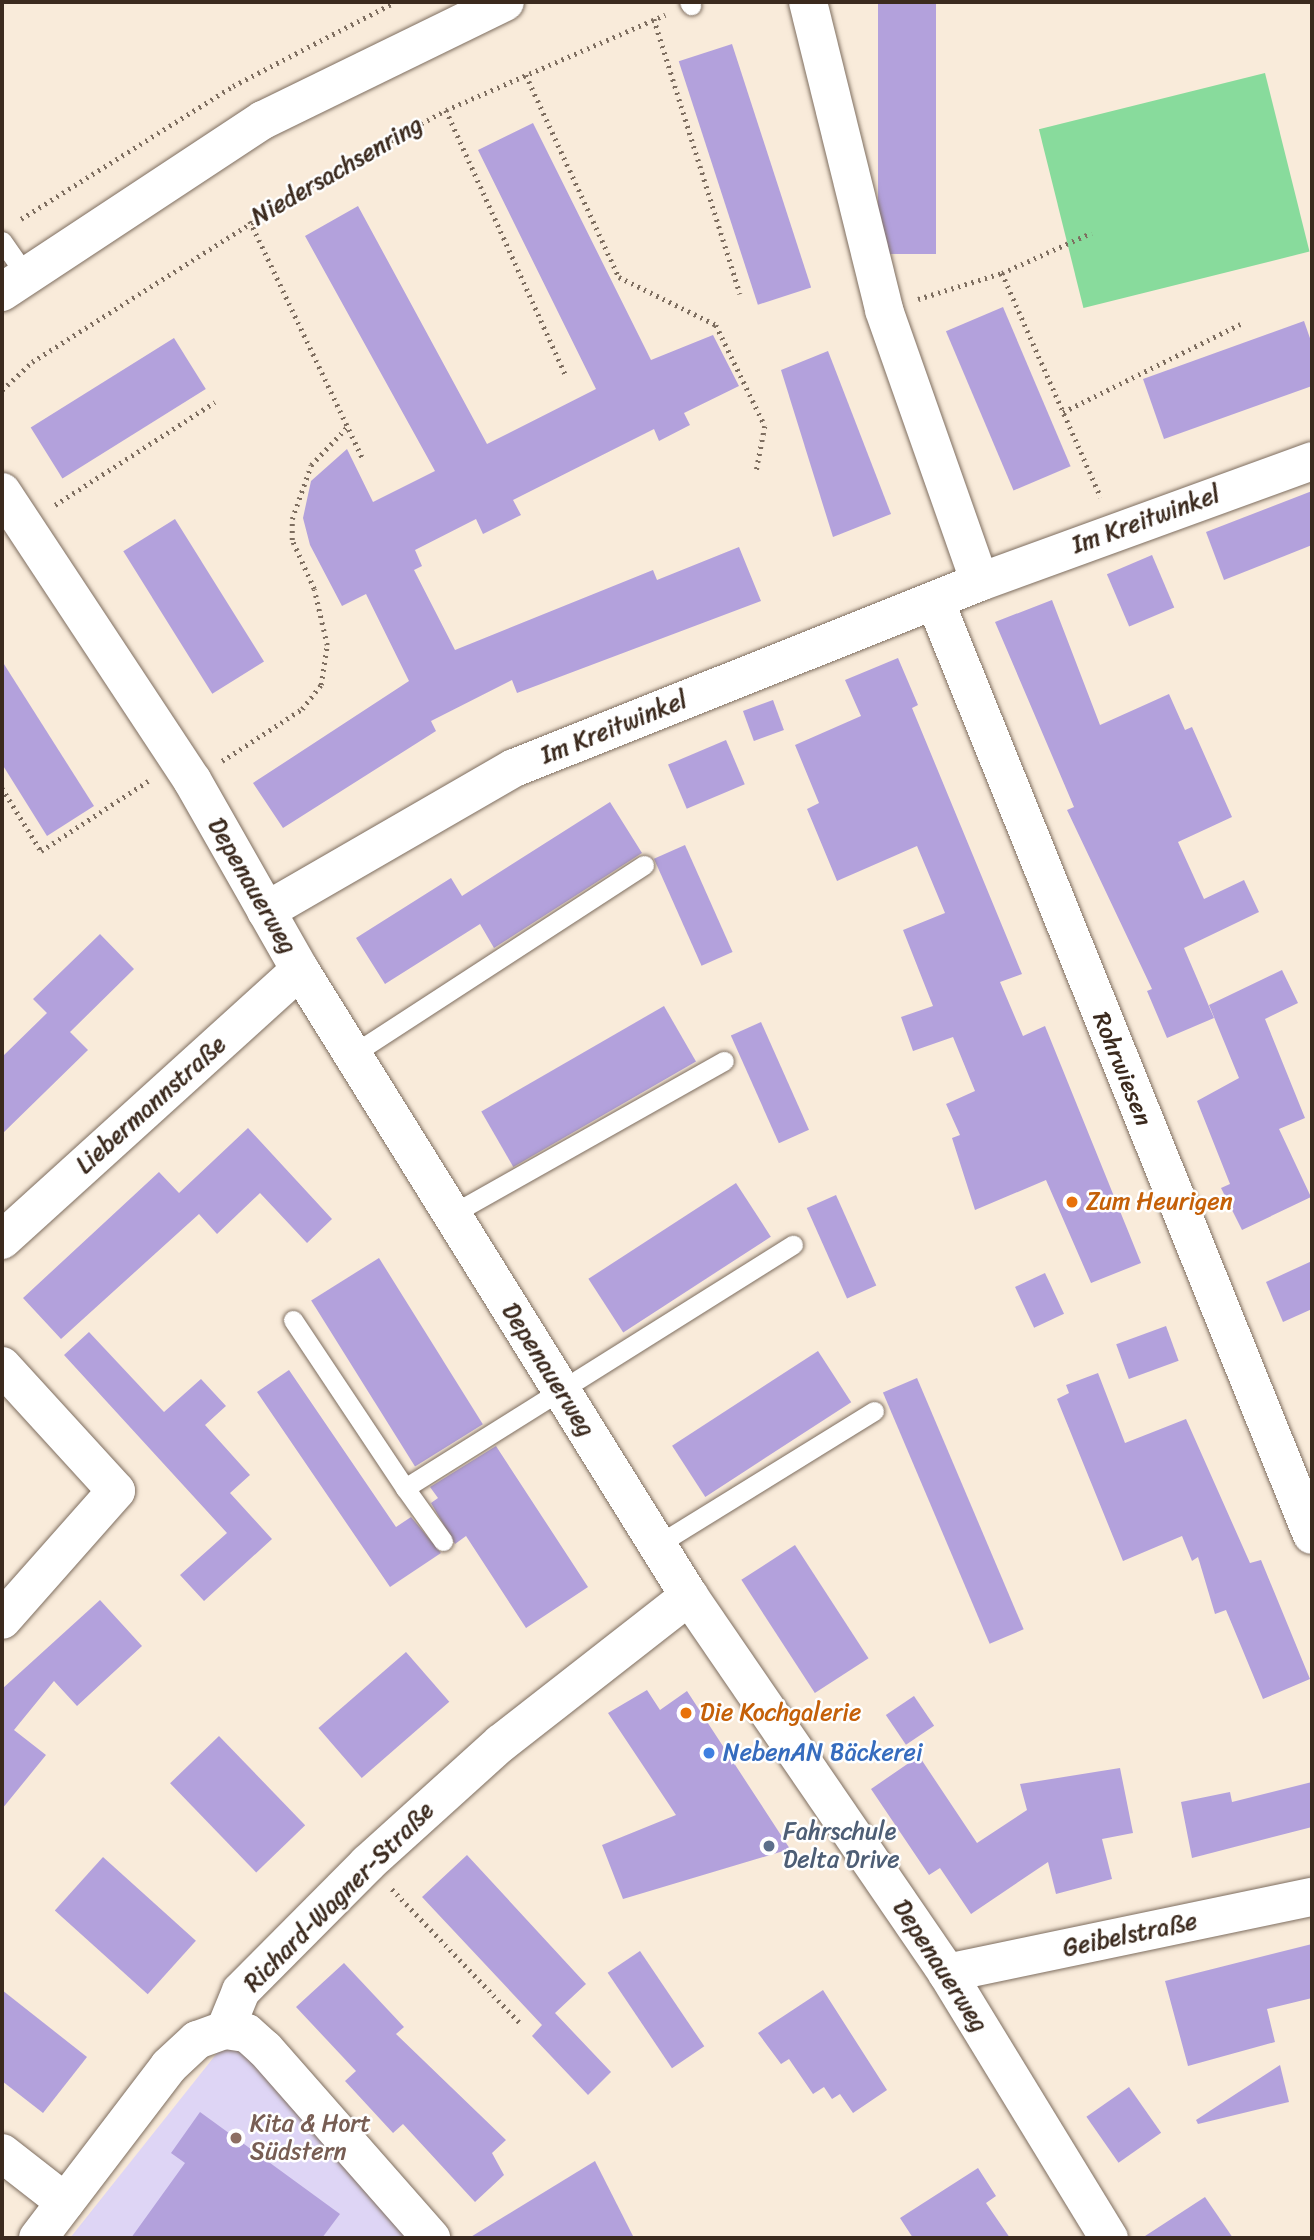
<!DOCTYPE html>
<html>
<head>
<meta charset="utf-8">
<style>
	body { margin:0 }
	#map { position:relative; width:1314px; height:2240px; overflow:hidden; background:#f9ebda; font-family:Sriracha,sans-serif }
	div>[style] { position:absolute }
	[style*='--x'] { left:calc(var(--x)*1px); top:calc(var(--y)*1px); width:calc(var(--w)*1px); rotate:calc(var(--a)*1deg) }
	.built>* { inset:0; background:#ded5f5 }
	.green>* { inset:0; background:#88db9c; transform-origin:0 0 }
	.building>* { inset:0; background:#b3a1dc; transform-origin:0 0 }
	.path>* { height:4.5px; margin-top:-2.25px; transform-origin:0; background:repeating-linear-gradient(90deg,#7e6e60 0 2px,transparent 0 7px) }
	.roads { filter:drop-shadow(0 0 2px #7e6e60) drop-shadow(0 0 2px #7e6e60) }
	.lane>* { height:19px; margin:-9.5px; padding:0 9.5px; transform-origin:9.5px; border-radius:9.5px; background:#fff }
	.street>* { height:38px; margin:-19px; padding:0 19px; transform-origin:19px; border-radius:19px; background:#fff }
	.dots>* { width:19px; height:19px; translate:-50% -50%; box-sizing:border-box; border:4px solid #fff; border-radius:50% }
	span { translate:-50% -50%; white-space:nowrap; text-align:center; line-height:1.15; -webkit-text-stroke:5px #fff; paint-order:stroke }
	.street-label { font-size:24px; color:#3b2a1e }
	.food-label { font-size:24px; color:#c56008 }
	.left { translate:0 -50%; text-align:left }
	.shop-label { font-size:24px; color:#366cbe }
	.service-label { font-size:24px; color:#4e5e75 }
	.education-label { font-size:24px; color:#785e54 }
	.frame { position:absolute; inset:0; border:4px solid #3b2a1e; pointer-events:none }
</style>
</head>
<body>
<div id="map">
	<div class="built">
		<div style="clip-path:polygon(229px 2038px,417px 2238px,70px 2238px)"></div>
	</div>
	<div class="green">
		<div style="left:1265px;top:73px;width:184px;height:233px;rotate:76deg"></div>
	</div>
	<div class="building">
		<div style="left:878px;top:2px;width:58px;height:252px"></div>
		<div style="left:732px;top:44px;width:256px;height:56px;rotate:72deg"></div>
		<div style="clip-path:polygon(533px 123px,651px 360px,713px 335px,739px 386px,684px 413px,690px 425px,659px 441px,654px 429px,513px 500px,521px 515px,483px 534px,476px 519px,415px 550px,422px 566px,414px 570px,455px 650px,653px 570px,657px 580px,739px 547px,761px 601px,517px 693px,512px 680px,431px 721px,436px 731px,283px 828px,253px 783px,409px 681px,366px 594px,342px 606px,310px 545px,303px 518px,311px 481px,347px 449px,373px 502px,435px 471px,305px 236px,358px 206px,487px 444px,596px 389px,478px 150px)"></div>
		<div style="left:1003px;top:307px;width:173px;height:62px;rotate:67deg"></div>
		<div style="clip-path:polygon(1304px 321px,1312px 344px,1312px 386px,1164px 439px,1143px 379px)"></div>
		<div style="left:174px;top:338px;width:60px;height:169px;rotate:58deg"></div>
		<div style="clip-path:polygon(828px 351px,891px 514px,833px 537px,781px 370px)"></div>
		<div style="clip-path:polygon(1312px 491px,1312px 545px,1224px 580px,1206px 532px)"></div>
		<div style="left:175px;top:519px;width:168px;height:61px;rotate:58deg"></div>
		<div style="left:1152px;top:555px;width:57px;height:49px;rotate:67deg"></div>
		<div style="clip-path:polygon(1052px 600px,1100px 725px,1169px 694px,1185px 730px,1192px 727px,1232px 817px,1178px 842px,1204px 899px,1244px 880px,1259px 912px,1184px 948px,1214px 1018px,1167px 1038px,1147px 991px,1152px 989px,1067px 810px,1074px 807px,995px 622px)"></div>
		<div style="clip-path:polygon(898px 658px,918px 705px,912px 708px,1022px 974px,1000px 982px,1023px 1036px,1045px 1026px,1141px 1263px,1091px 1283px,1046px 1180px,975px 1210px,952px 1138px,960px 1135px,946px 1104px,975px 1091px,953px 1037px,913px 1051px,901px 1017px,933px 1006px,903px 930px,945px 913px,917px 846px,837px 881px,807px 809px,819px 803px,795px 745px,861px 716px,845px 680px)"></div>
		<div style="clip-path:polygon(2px 661px,94px 806px,47px 836px,2px 764px)"></div>
		<div style="left:773px;top:700px;width:32px;height:32px;rotate:70deg"></div>
		<div style="left:726px;top:740px;width:48px;height:63px;rotate:67deg"></div>
		<div style="clip-path:polygon(610px 802px,642px 853px,494px 948px,480px 924px,385px 984px,356px 938px,451px 878px,462px 896px)"></div>
		<div style="left:685px;top:845px;width:117px;height:34px;rotate:66deg"></div>
		<div style="clip-path:polygon(100px 934px,134px 969px,70px 1032px,88px 1050px,2px 1134px,2px 1057px,47px 1013px,33px 999px)"></div>
		<div style="clip-path:polygon(1282px 970px,1298px 1003px,1265px 1019px,1305px 1118px,1279px 1129px,1311px 1197px,1242px 1230px,1221px 1188px,1230px 1184px,1197px 1101px,1239px 1078px,1209px 1005px)"></div>
		<div style="left:664px;top:1006px;width:64px;height:211px;rotate:60deg"></div>
		<div style="left:761px;top:1022px;width:118px;height:33px;rotate:66deg"></div>
		<div style="clip-path:polygon(248px 1128px,332px 1219px,307px 1243px,260px 1193px,217px 1234px,199px 1214px,61px 1339px,23px 1298px,159px 1172px,179px 1193px)"></div>
		<div style="left:736px;top:1183px;width:64px;height:176px;rotate:57deg"></div>
		<div style="left:836px;top:1195px;width:99px;height:32px;rotate:66deg"></div>
		<div style="left:379px;top:1258px;width:196px;height:80px;rotate:58deg"></div>
		<div style="clip-path:polygon(1312px 1261px,1312px 1309px,1283px 1322px,1266px 1282px)"></div>
		<div style="left:1045px;top:1273px;width:45px;height:33px;rotate:65deg"></div>
		<div style="left:1166px;top:1326px;width:37px;height:53px;rotate:70deg"></div>
		<div style="clip-path:polygon(89px 1332px,164px 1412px,201px 1379px,226px 1406px,205px 1425px,250px 1475px,230px 1493px,272px 1539px,204px 1601px,180px 1575px,227px 1533px,64px 1355px)"></div>
		<div style="left:818px;top:1351px;width:61px;height:174px;rotate:57deg"></div>
		<div style="clip-path:polygon(289px 1370px,396px 1527px,411px 1517px,441px 1553px,390px 1587px,257px 1392px)"></div>
		<div style="clip-path:polygon(1098px 1373px,1125px 1443px,1186px 1419px,1250px 1563px,1261px 1560px,1310px 1679px,1263px 1699px,1226px 1610px,1215px 1614px,1198px 1557px,1192px 1561px,1182px 1536px,1123px 1561px,1057px 1399px,1069px 1393px,1066px 1385px)"></div>
		<div style="left:917px;top:1378px;width:273px;height:37px;rotate:67deg"></div>
		<div style="clip-path:polygon(496px 1446px,588px 1587px,526px 1628px,466px 1536px,455px 1544px,431px 1503px,438px 1498px,430px 1487px)"></div>
		<div style="left:795px;top:1545px;width:135px;height:64px;rotate:57deg"></div>
		<div style="clip-path:polygon(100px 1600px,142px 1646px,77px 1706px,54px 1681px,14px 1730px,46px 1755px,2px 1809px,2px 1689px)"></div>
		<div style="left:406px;top:1652px;width:66px;height:116px;rotate:49deg"></div>
		<div style="clip-path:polygon(647px 1690px,660px 1710px,687px 1691px,790px 1849px,623px 1899px,602px 1845px,676px 1815px,608px 1713px)"></div>
		<div style="left:914px;top:1696px;width:36px;height:34px;rotate:56deg"></div>
		<div style="left:219px;top:1736px;width:124px;height:68px;rotate:46deg"></div>
		<div style="clip-path:polygon(919px 1756px,977px 1843px,1027px 1810px,1020px 1784px,1120px 1768px,1133px 1833px,1102px 1839px,1112px 1879px,1056px 1894px,1048px 1862px,971px 1914px,940px 1868px,929px 1875px,871px 1789px)"></div>
		<div style="clip-path:polygon(1312px 1782px,1312px 1827px,1192px 1858px,1181px 1802px,1230px 1792px,1232px 1802px)"></div>
		<div style="clip-path:polygon(467px 1855px,586px 1984px,555px 2013px,611px 2072px,588px 2095px,532px 2036px,542px 2025px,422px 1897px)"></div>
		<div style="left:103px;top:1857px;width:125px;height:72px;rotate:42deg"></div>
		<div style="clip-path:polygon(1312px 1944px,1312px 1998px,1267px 2009px,1275px 2042px,1188px 2066px,1165px 1981px)"></div>
		<div style="left:640px;top:1951px;width:115px;height:39px;rotate:56deg"></div>
		<div style="clip-path:polygon(344px 1963px,404px 2027px,396px 2034px,506px 2140px,492px 2153px,504px 2175px,475px 2202px,403px 2124px,393px 2133px,345px 2081px,356px 2071px,296px 2007px)"></div>
		<div style="clip-path:polygon(2px 1990px,87px 2057px,43px 2113px,2px 2081px)"></div>
		<div style="clip-path:polygon(823px 1990px,887px 2090px,853px 2113px,840px 2094px,832px 2099px,824px 2087px,813px 2094px,789px 2059px,781px 2064px,758px 2033px)"></div>
		<div style="clip-path:polygon(1280px 2065px,1289px 2102px,1198px 2124px,1196px 2120px)"></div>
		<div style="left:1129px;top:2087px;width:56px;height:52px;rotate:55deg"></div>
		<div style="clip-path:polygon(200px 2112px,340px 2214px,322px 2238px,131px 2238px,185px 2163px,171px 2153px)"></div>
		<div style="clip-path:polygon(595px 2161px,634px 2238px,469px 2238px)"></div>
		<div style="clip-path:polygon(978px 2168px,996px 2196px,986px 2203px,1010px 2238px,913px 2238px,900px 2218px)"></div>
		<div style="clip-path:polygon(1205px 2197px,1233px 2238px,1142px 2238px)"></div>
	</div>
	<div class="path">
		<div style="--x:654;--y:19;--w:288;--a:72.6"></div>
		<div style="--x:526;--y:75;--w:222;--a:65.3"></div>
		<div style="--x:619;--y:277;--w:108;--a:26.3"></div>
		<div style="--x:716;--y:325;--w:112;--a:64.1"></div>
		<div style="--x:765;--y:426;--w:48;--a:100.8"></div>
		<div style="--x:446;--y:110;--w:290;--a:65.7"></div>
		<div style="--x:21;--y:219;--w:250;--a:-32.1"></div>
		<div style="--x:233;--y:86;--w:182;--a:-27.4"></div>
		<div style="--x:250;--y:221;--w:263;--a:64.6"></div>
		<div style="--x:1002;--y:273;--w:245;--a:66.2"></div>
		<div style="--x:918;--y:299;--w:88;--a:-17.2"></div>
		<div style="--x:1002;--y:273;--w:98;--a:-24.2"></div>
		<div style="--x:2;--y:390;--w:41;--a:-43"></div>
		<div style="--x:32;--y:362;--w:330;--a:-32.4"></div>
		<div style="--x:311;--y:185;--w:154;--a:-29.1"></div>
		<div style="--x:446;--y:110;--w:239;--a:-23.5"></div>
		<div style="--x:1063;--y:412;--w:198;--a:-26.4"></div>
		<div style="--x:55;--y:505;--w:190;--a:-32.8"></div>
		<div style="--x:222;--y:761;--w:95;--a:-33"></div>
		<div style="--x:302;--y:709;--w:31;--a:-52"></div>
		<div style="--x:321;--y:685;--w:40;--a:-81.5"></div>
		<div style="--x:327;--y:645;--w:57;--a:-103.1"></div>
		<div style="--x:314;--y:589;--w:54;--a:-114.2"></div>
		<div style="--x:292;--y:540;--w:21;--a:-90"></div>
		<div style="--x:292;--y:519;--w:57;--a:-70.6"></div>
		<div style="--x:311;--y:465;--w:54;--a:-46.5"></div>
		<div style="--x:2;--y:788;--w:74;--a:58.2"></div>
		<div style="--x:41;--y:851;--w:128;--a:-33.2"></div>
		<div style="--x:392;--y:1889;--w:188;--a:46.3"></div>
	</div>
	<div class="roads">
		<div class="lane">
			<div style="--x:689;--y:2;--w:4;--a:56"></div>
			<div style="--x:2;--y:241;--w:38;--a:55"></div>
			<div style="--x:353;--y:1054;--w:347;--a:-33"></div>
			<div style="--x:452;--y:1214;--w:312;--a:-29.4"></div>
			<div style="--x:293;--y:1320;--w:202;--a:56.3"></div>
			<div style="--x:443;--y:1541;--w:65;--a:-125.6"></div>
			<div style="--x:405;--y:1488;--w:458;--a:-32.1"></div>
			<div style="--x:657;--y:1545;--w:255;--a:-31.7"></div>
		</div>
		<div class="street">
			<div style="--x:808;--y:2;--w:317;--a:76.1"></div>
			<div style="--x:884;--y:310;--w:288;--a:70.6"></div>
			<div style="--x:2;--y:292;--w:313;--a:-33.4"></div>
			<div style="--x:263;--y:120;--w:269;--a:-26"></div>
			<div style="--x:2;--y:492;--w:345;--a:56.6"></div>
			<div style="--x:192;--y:780;--w:219;--a:60.4"></div>
			<div style="--x:300;--y:970;--w:737;--a:58.14"></div>
			<div style="--x:689;--y:1596;--w:457;--a:55.6"></div>
			<div style="--x:947;--y:1973;--w:311;--a:58.6"></div>
			<div style="--x:935;--y:601;--w:1007;--a:68.02"></div>
			<div style="--x:266;--y:911;--w:286;--a:-30"></div>
			<div style="--x:514;--y:768;--w:502;--a:-21.76"></div>
			<div style="--x:980;--y:582;--w:353;--a:-20"></div>
			<div style="--x:2;--y:1240;--w:402;--a:-42.2"></div>
			<div style="--x:2;--y:1366;--w:169;--a:47.6"></div>
			<div style="--x:116;--y:1491;--w:172;--a:131.5"></div>
			<div style="--x:947;--y:1973;--w:373;--a:-11.8"></div>
			<div style="--x:225;--y:2030;--w:22;--a:8"></div>
			<div style="--x:247;--y:2033;--w:24;--a:42"></div>
			<div style="--x:265;--y:2049;--w:252;--a:48.7"></div>
			<div style="--x:2;--y:2153;--w:80;--a:37.9"></div>
			<div style="--x:38;--y:2238;--w:216;--a:-52.7"></div>
			<div style="--x:169;--y:2066;--w:38;--a:-43"></div>
			<div style="--x:197;--y:2040;--w:30;--a:-20"></div>
			<div style="--x:225;--y:2030;--w:42;--a:-67.7"></div>
			<div style="--x:241;--y:1991;--w:180;--a:-45.2"></div>
			<div style="--x:368;--y:1863;--w:179;--a:-42.1"></div>
			<div style="--x:501;--y:1743;--w:239;--a:-38"></div>
		</div>
	</div>
	<div class="dots">
		<div style="left:1072px;top:1202px;background:#e8710a"></div>
		<div style="left:686px;top:1713px;background:#e8710a"></div>
		<div style="left:709px;top:1753px;background:#3f7fe0"></div>
		<div style="left:769px;top:1846px;background:#5c6f8a"></div>
		<div style="left:236px;top:2138px;background:#8d6e63"></div>
	</div>
	<div class="street-label">
		<span style="left:337px;top:171px;rotate:-30deg">Niedersachsenring</span>
		<span style="left:1146px;top:520px;rotate:-20deg">Im Kreitwinkel</span>
		<span style="left:614px;top:728px;rotate:-22deg">Im Kreitwinkel</span>
		<span style="left:252px;top:886px;rotate:60deg">Depenauerweg</span>
		<span style="left:1122px;top:1069px;rotate:68deg">Rohrwiesen</span>
		<span style="left:151px;top:1105px;rotate:-42deg">Liebermannstraße</span>
		<span style="left:548px;top:1370px;rotate:58deg">Depenauerweg</span>
		<span style="left:339px;top:1897px;rotate:-45deg">Richard-Wagner-Straße</span>
		<span style="left:1130px;top:1935px;rotate:-12deg">Geibelstraße</span>
		<span style="left:940px;top:1966px;rotate:57deg">Depenauerweg</span>
	</div>
	<div class="food-label">
		<span class="left" style="left:1086px;top:1202px">Zum Heurigen</span>
		<span class="left" style="left:700px;top:1713px">Die Kochgalerie</span>
	</div>
	<div class="shop-label">
		<span class="left" style="left:723px;top:1753px">NebenAN Bäckerei</span>
	</div>
	<div class="service-label">
		<span class="left" style="left:783px;top:1846px">Fahrschule<br>Delta Drive</span>
	</div>
	<div class="education-label">
		<span class="left" style="left:250px;top:2138px">Kita &amp; Hort<br>Südstern</span>
	</div>
	<div class="frame"></div>
</div>
</body>
</html>
